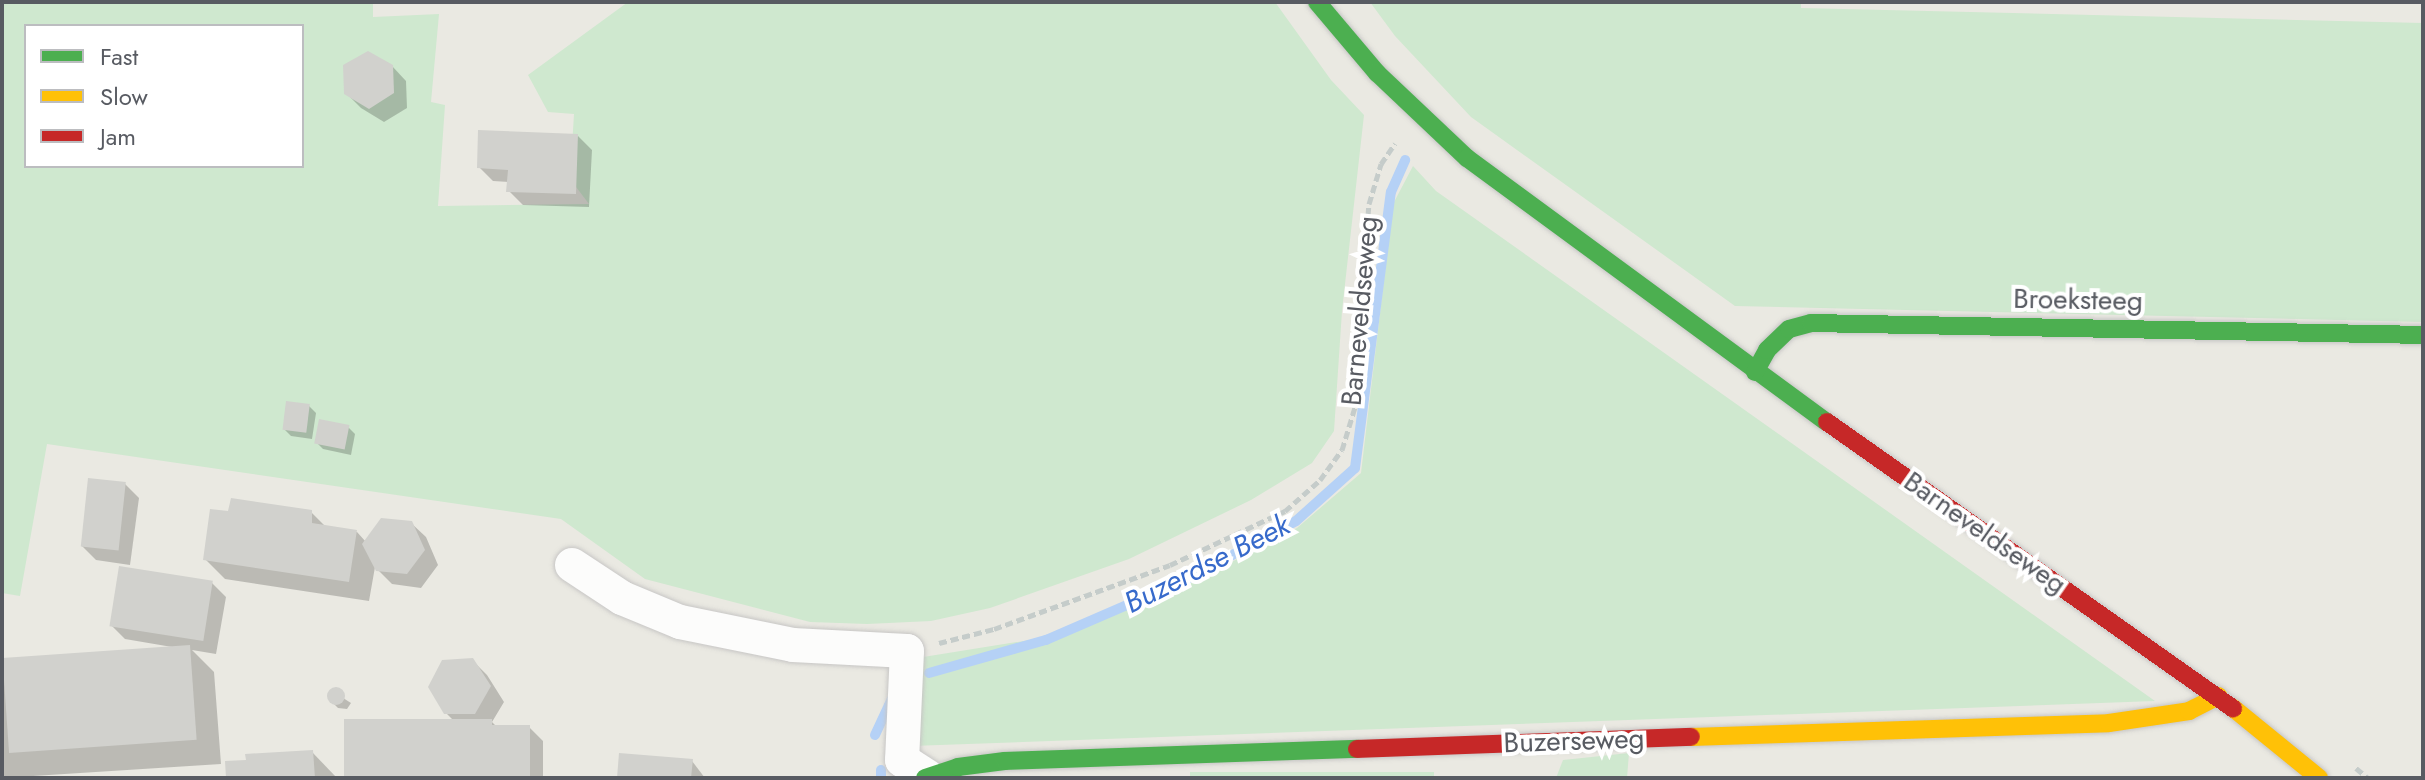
<!DOCTYPE html>
<html>
<head>
<meta charset="utf-8">
<style>
	body { margin:0 }
	#map { position:relative; width:2425px; height:780px; overflow:hidden; background:#eae9e2; font-family:Jost,sans-serif }
	div>[style] { position:absolute }
	[style*='--x'] { left:calc(var(--x)*1px); top:calc(var(--y)*1px); width:calc(var(--w)*1px); rotate:calc(var(--a)*1deg) }
	.green>* { inset:0; background:#cfe8cf; transform-origin:0 0 }
	.shadow>* { inset:0; background:#0003 }
	.stream>* { height:10px; margin:-5px; padding:0 5px; transform-origin:5px; border-radius:5px; background:#b5d1f6 }
	.building>* { inset:0; background:#d1d1cd; transform-origin:0 0 }
	.round { border-radius:50% }
	.path>* { height:5px; margin-top:-2.5px; transform-origin:0; background:repeating-linear-gradient(90deg,#c5ccca 0 8px,transparent 0 12px) }
	.roads { filter:drop-shadow(0 0 2px #c7c6c5) drop-shadow(0 0 2px #c7c6c5) }
	.street>* { height:34px; margin:-17px; padding:0 17px; transform-origin:17px; border-radius:17px; background:#fcfcfb }
	.fast>* { height:18px; margin:-9px; padding:0 9px; transform-origin:9px; border-radius:9px; background:#4caf50 }
	.slow>* { height:18px; margin:-9px; padding:0 9px; transform-origin:9px; border-radius:9px; background:#ffc107 }
	.jam>* { height:18px; margin:-9px; padding:0 9px; transform-origin:9px; border-radius:9px; background:#c62828 }
	span { translate:-50% -50%; white-space:nowrap; text-align:center; line-height:1.15; -webkit-text-stroke:8px #fff; paint-order:stroke }
	.street-label { font-size:28px; color:#585b62 }
	.water-label { font-size:30px; color:#376acb; font-style:italic }
	.frame { position:absolute; inset:0; border:4px solid #585b62; pointer-events:none }
	.legend { position:absolute; left:24px; top:24px; width:280px; height:144px; box-sizing:border-box; background:#fff; border:2px solid #bcbdc0; margin:0; padding:10px 14px; list-style:none; font-size:24px; color:#585b62 }
	.legend li { display:flex; align-items:center; gap:16px; height:40px }
	.legend b { width:40px; border:2px solid #bcbdc0 }
</style>
</head>
<body>
<div id="map">
	<div class="green">
		<div style="clip-path:polygon(evenodd,2px 2px,373px 2px,373px 17px,439px 14px,431px 102px,445px 105px,438px 206px,589px 204px,570px 179px,574px 114px,548px 112px,528px 75px,628px 2px,1275px 2px,1331px 80px,1364px 115px,1342px 311px,1334px 431px,1312px 463px,1251px 500px,1129px 559px,990px 608px,931px 621px,867px 624px,810px 622px,645px 579px,561px 519px,47px 444px,20px 596px,2px 593px,2px 2px,26px 26px,302px 26px,302px 166px,26px 166px,26px 26px)"></div>
		<div style="clip-path:polygon(1370px 2px,1801px 2px,1801px 8px,2423px 23px,2423px 322px,1735px 306px,1471px 117px,1395px 36px)"></div>
		<div style="clip-path:polygon(1413px 166px,1436px 191px,2155px 701px,911px 746px,917px 658px,1036px 639px,1187px 585px,1297px 528px,1361px 473px,1393px 204px)"></div>
		<div style="clip-path:polygon(1629px 753px,1627px 778px,1556px 778px,1563px 760px)"></div>
		<div style="left:1190px;top:772px;width:244px;height:6px"></div>
	</div>
	<div class="shadow">
		<div style="clip-path:polygon(392px 66px,406px 81px,407px 108px,384px 122px,361px 108px,346px 93px)"></div>
		<div style="clip-path:polygon(578px 136px,592px 150px,589px 207px,523px 205px,509px 191px,509px 182px,493px 181px,479px 167px)"></div>
		<div style="clip-path:polygon(309px 406px,316px 413px,312px 439px,291px 436px,284px 429px)"></div>
		<div style="clip-path:polygon(348px 427px,355px 434px,351px 455px,323px 449px,316px 442px)"></div>
		<div style="clip-path:polygon(125px 484px,139px 498px,130px 565px,96px 560px,82px 546px)"></div>
		<div style="clip-path:polygon(311px 512px,326px 527px,357px 532px,366px 542px,411px 523px,426px 537px,438px 565px,421px 588px,392px 584px,375px 567px,369px 601px,225px 579px,205px 559px)"></div>
		<div style="clip-path:polygon(212px 583px,226px 597px,216px 654px,192px 650px,214px 672px,221px 764px,2px 778px,2px 660px,172px 647px,125px 639px,111px 625px)"></div>
		<div style="clip-path:polygon(472px 660px,487px 675px,504px 702px,492px 722px,497px 727px,529px 727px,543px 741px,543px 778px,346px 778px,346px 721px,454px 721px,446px 713px)"></div>
		<div style="clip-path:polygon(332px 691px,351px 703px,347px 709px,338px 708px,331px 701px,328px 697px)"></div>
		<div style="clip-path:polygon(312px 752px,337px 778px,228px 778px)"></div>
		<div style="clip-path:polygon(692px 761px,705px 778px,619px 778px)"></div>
	</div>
	<div class="stream">
		<div style="--x:929;--y:673;--w:122;--a:-15.8"></div>
		<div style="--x:1046;--y:640;--w:154;--a:-23.4"></div>
		<div style="--x:1187;--y:579;--w:123;--a:-28"></div>
		<div style="--x:1296;--y:521;--w:79;--a:-41.9"></div>
		<div style="--x:1355;--y:468;--w:278;--a:-82.6"></div>
		<div style="--x:1391;--y:192;--w:35;--a:-66"></div>
		<div style="--x:875;--y:735;--w:40;--a:-65"></div>
		<div style="--x:881;--y:770;--w:8;--a:90"></div>
	</div>
	<div class="building">
		<div style="clip-path:polygon(368px 51px,393px 65px,394px 93px,369px 109px,344px 94px,343px 65px)"></div>
		<div style="clip-path:polygon(478px 130px,578px 134px,576px 194px,506px 192px,508px 170px,477px 168px)"></div>
		<div style="left:286px;top:401px;width:24px;height:29px;rotate:7deg"></div>
		<div style="left:319px;top:419px;width:31px;height:25px;rotate:11deg"></div>
		<div style="left:88px;top:478px;width:38px;height:69px;rotate:6deg"></div>
		<div style="clip-path:polygon(231px 498px,312px 510px,312px 523px,357px 530px,349px 582px,203px 560px,210px 509px,228px 511px)"></div>
		<div style="clip-path:polygon(381px 518px,412px 521px,425px 550px,407px 574px,376px 571px,362px 544px)"></div>
		<div style="left:119px;top:566px;width:95px;height:61px;rotate:9deg"></div>
		<div style="left:190px;top:645px;width:95px;height:188px;rotate:86deg"></div>
		<div style="clip-path:polygon(473px 658px,491px 686px,475px 714px,444px 714px,428px 687px,442px 660px)"></div>
		<div class="round" style="left:327px;top:687px;width:18px;height:18px"></div>
		<div style="clip-path:polygon(344px 719px,492px 719px,492px 725px,530px 725px,530px 777px,344px 778px)"></div>
		<div style="clip-path:polygon(313px 750px,315px 778px,226px 778px,225px 761px,246px 760px,245px 754px)"></div>
		<div style="clip-path:polygon(619px 753px,693px 759px,691px 778px,617px 778px)"></div>
	</div>
	<div class="path">
		<div style="--x:939;--y:643;--w:57;--a:-14.3"></div>
		<div style="--x:994;--y:629;--w:187;--a:-20"></div>
		<div style="--x:1170;--y:565;--w:127;--a:-25.2"></div>
		<div style="--x:1285;--y:511;--w:47;--a:-41.5"></div>
		<div style="--x:1320;--y:480;--w:37;--a:-54"></div>
		<div style="--x:1342;--y:450;--w:45;--a:-73.2"></div>
		<div style="--x:1355;--y:407;--w:203;--a:-86.1"></div>
		<div style="--x:1369;--y:204;--w:42;--a:-73.3"></div>
		<div style="--x:1381;--y:164;--w:25;--a:-56"></div>
		<div style="--x:2356;--y:768;--w:16;--a:40"></div>
	</div>
	<div class="roads">
		<div class="street">
			<div style="--x:572;--y:565;--w:60;--a:33.4"></div>
			<div style="--x:622;--y:598;--w:63;--a:22.5"></div>
			<div style="--x:680;--y:622;--w:115;--a:11.5"></div>
			<div style="--x:793;--y:645;--w:114;--a:3"></div>
			<div style="--x:907;--y:651;--w:109;--a:92.6"></div>
			<div style="--x:902;--y:760;--w:30;--a:33"></div>
		</div>
		<div class="fast">
			<div style="--x:1317;--y:2;--w:93;--a:49.8"></div>
			<div style="--x:1377;--y:73;--w:124;--a:43.4"></div>
			<div style="--x:1467;--y:158;--w:446;--a:36.3"></div>
			<div style="--x:1755;--y:372;--w:25;--a:-61"></div>
			<div style="--x:1767;--y:350;--w:30;--a:-44"></div>
			<div style="--x:1789;--y:329;--w:23;--a:-15"></div>
			<div style="--x:1811;--y:323;--w:612;--a:1.12"></div>
			<div style="--x:925;--y:778;--w:35;--a:-18"></div>
			<div style="--x:958;--y:767;--w:47;--a:-7.3"></div>
			<div style="--x:1005;--y:761;--w:352;--a:-2"></div>
		</div>
		<div class="slow">
			<div style="--x:2233;--y:708;--w:111;--a:39.1"></div>
			<div style="--x:1691;--y:737;--w:418;--a:-1.9"></div>
			<div style="--x:2109;--y:723;--w:81;--a:-8.5"></div>
			<div style="--x:2189;--y:711;--w:33;--a:-27"></div>
		</div>
		<div class="jam">
			<div style="--x:1827;--y:422;--w:497;--a:35.2"></div>
			<div style="--x:1357;--y:749;--w:334;--a:-2.1"></div>
		</div>
	</div>
	<div class="street-label">
		<span style="left:2078px;top:300px;rotate:1deg">Broeksteeg</span>
		<span style="left:1360px;top:311px;rotate:-85deg">Barneveldseweg</span>
		<span style="left:1985px;top:533px;rotate:35deg">Barneveldseweg</span>
		<span style="left:1574px;top:741px;rotate:-2deg">Buzerseweg</span>
	</div>
	<div class="water-label">
		<span style="left:1207px;top:564px;rotate:-27deg">Buzerdse Beek</span>
	</div>
	<div class="frame"></div>
	<ul class="legend">
	<li><b style="height:10px;background:#4caf50"></b>Fast</li>
	<li><b style="height:10px;background:#ffc107"></b>Slow</li>
	<li><b style="height:10px;background:#c62828"></b>Jam</li>
	</ul>
</div>
</body>
</html>
